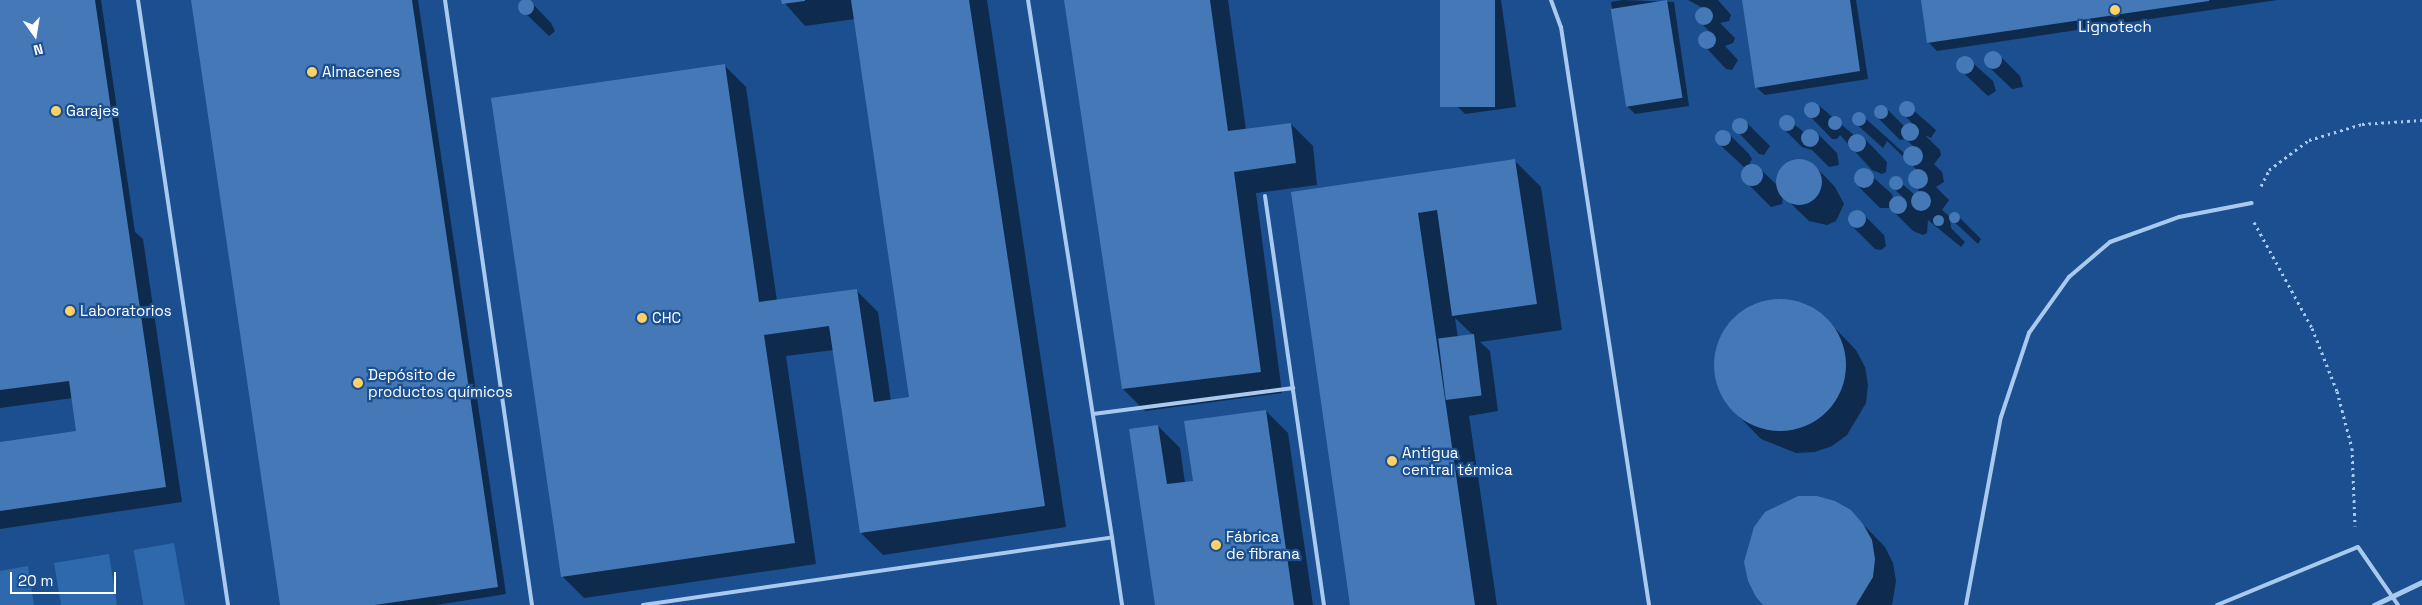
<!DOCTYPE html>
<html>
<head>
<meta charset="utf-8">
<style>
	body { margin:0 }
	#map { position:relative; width:2422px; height:605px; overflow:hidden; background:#1b4f8f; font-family:"Space Grotesk",sans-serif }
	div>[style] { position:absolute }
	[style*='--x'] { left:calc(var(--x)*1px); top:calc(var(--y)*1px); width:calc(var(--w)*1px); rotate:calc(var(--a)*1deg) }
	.green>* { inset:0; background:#2e69ad; transform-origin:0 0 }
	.shadow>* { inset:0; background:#0007 }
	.building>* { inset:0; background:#4478b7; transform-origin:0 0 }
	.round { border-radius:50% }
	.path>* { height:3px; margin-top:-1.5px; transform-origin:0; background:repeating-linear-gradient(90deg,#a9c9ee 0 2.5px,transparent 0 6.5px) }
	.service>* { height:4px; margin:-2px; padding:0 2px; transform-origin:2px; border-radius:2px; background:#a9c9ee }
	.minor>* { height:5px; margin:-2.5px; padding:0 2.5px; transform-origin:2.5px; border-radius:2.5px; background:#a9c9ee }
	.dots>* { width:14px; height:14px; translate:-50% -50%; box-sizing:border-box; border:2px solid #1b4f8f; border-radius:50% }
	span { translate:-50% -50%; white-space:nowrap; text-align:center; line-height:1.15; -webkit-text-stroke:4.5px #1b4f8f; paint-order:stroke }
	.poi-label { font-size:15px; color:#fff }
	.left { translate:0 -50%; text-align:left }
	.north { position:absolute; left:10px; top:10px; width:50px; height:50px; -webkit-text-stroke:4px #1b4f8f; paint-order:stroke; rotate:167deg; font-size:14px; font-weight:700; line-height:20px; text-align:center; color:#fff }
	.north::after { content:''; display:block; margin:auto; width:18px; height:22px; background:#fff; clip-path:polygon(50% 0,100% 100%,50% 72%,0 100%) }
	.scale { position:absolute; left:10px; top:572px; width:106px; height:22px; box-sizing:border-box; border:2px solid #fff; border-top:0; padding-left:6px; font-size:15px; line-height:18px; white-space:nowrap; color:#fff; -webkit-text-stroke:4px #1b4f8f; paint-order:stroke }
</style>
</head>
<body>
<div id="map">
	<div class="green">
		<div style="left:174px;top:543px;width:63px;height:41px;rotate:80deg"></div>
		<div style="clip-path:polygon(109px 554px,117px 605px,61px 605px,54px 563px)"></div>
		<div style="clip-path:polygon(28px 566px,34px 605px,0 605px,0 571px)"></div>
	</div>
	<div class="shadow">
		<div style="clip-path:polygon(0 0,101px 0,135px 232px,143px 239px,182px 502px,0 529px,0 443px,78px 432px,73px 398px,0 408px)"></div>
		<div style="clip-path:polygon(192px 0,418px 0,506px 594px,436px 605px,281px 605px)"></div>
		<div style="clip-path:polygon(529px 0,551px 23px,555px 31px,549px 36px,519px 7px,520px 3px)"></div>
		<div style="clip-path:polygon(782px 0,987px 0,1066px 527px,883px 555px,861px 533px,834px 350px,786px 356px,816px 564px,584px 598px,562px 576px,724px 65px,746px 87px,777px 301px,856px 290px,878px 312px,891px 401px,910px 398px,855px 19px,805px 26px)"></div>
		<div style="clip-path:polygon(1066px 0,1228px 0,1246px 130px,1291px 124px,1313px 146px,1317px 185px,1256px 193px,1282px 393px,1145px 411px,1123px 389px)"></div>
		<div style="clip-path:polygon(1442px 0,1501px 0,1516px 107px,1465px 114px,1457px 106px)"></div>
		<div style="clip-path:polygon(1623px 0,1674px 2px,1689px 106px,1635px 114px,1627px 106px,1611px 2px)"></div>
		<div style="clip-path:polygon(1688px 0,1718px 0,1731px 15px,1729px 21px,1720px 23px,1735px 38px,1733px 43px,1725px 46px,1738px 60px,1732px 70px,1726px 69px,1700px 41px,1701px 35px,1710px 32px,1696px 18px,1697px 12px,1703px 8px)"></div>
		<div style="clip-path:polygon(1743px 0,1856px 0,1868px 79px,1765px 95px,1756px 87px)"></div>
		<div style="clip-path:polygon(1922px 0,2277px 0,1937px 51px,1928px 42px)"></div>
		<div style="clip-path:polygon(1992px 53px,1998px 54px,2020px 76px,2023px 87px,2012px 89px,1989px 67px,1986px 62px)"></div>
		<div style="clip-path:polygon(1966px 57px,1993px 81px,1996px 91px,1988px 96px,1957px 67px,1958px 62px)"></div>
		<div style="clip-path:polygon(1810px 103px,1816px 103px,1855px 136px,1865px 139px,1887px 162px,1886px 172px,1882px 174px,1872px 170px,1840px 135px,1837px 139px,1832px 139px,1806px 112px)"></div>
		<div style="clip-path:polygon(1905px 103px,1936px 130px,1931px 138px,1925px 135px,1940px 150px,1941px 155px,1934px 164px,1942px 172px,1944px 182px,1936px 187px,1949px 200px,1942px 210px,1950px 217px,1953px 213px,1959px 217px,1981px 239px,1978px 244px,1950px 218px,1951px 228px,1965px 242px,1961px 247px,1928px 220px,1927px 233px,1923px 235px,1913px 231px,1890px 208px,1880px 208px,1858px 186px,1856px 175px,1865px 170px,1892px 194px,1893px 199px,1896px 197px,1906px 200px,1890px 185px,1894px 177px,1915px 195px,1922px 194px,1909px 180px,1913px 171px,1917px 170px,1887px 141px,1883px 148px,1853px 121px,1858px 114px,1866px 119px,1904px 153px,1909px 148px,1916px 149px,1906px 139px,1900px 140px,1878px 118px,1876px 109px,1885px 107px,1905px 127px,1908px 124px,1917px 128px,1900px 111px)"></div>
		<div style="clip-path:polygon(1785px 117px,1805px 133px,1815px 131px,1837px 153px,1839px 165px,1829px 167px,1812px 150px,1802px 147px,1780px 125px)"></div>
		<div style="clip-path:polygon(1744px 120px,1770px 146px,1764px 155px,1759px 154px,1733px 127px,1734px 122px)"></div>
		<div style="clip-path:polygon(1722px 131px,1727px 132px,1749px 154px,1752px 159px,1747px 168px,1756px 165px,1780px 188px,1779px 172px,1794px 160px,1813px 164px,1835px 187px,1844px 204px,1836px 221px,1827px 225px,1809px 221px,1783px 196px,1782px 204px,1771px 207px,1744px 180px,1744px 167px,1719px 144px,1716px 139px)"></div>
		<div style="clip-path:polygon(evenodd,1515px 161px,1541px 187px,1562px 330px,1480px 342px,1490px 351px,1498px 411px,1469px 416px,1497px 605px,1351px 605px,1293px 193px,1515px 161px,1455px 318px,1473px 335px,1458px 338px,1455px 318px)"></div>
		<div style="clip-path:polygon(1855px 211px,1861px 212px,1884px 235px,1886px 246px,1881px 250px,1875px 249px,1852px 226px,1849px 220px)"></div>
		<div style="clip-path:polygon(1787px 300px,1805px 304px,1821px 314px,1856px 350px,1865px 367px,1868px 385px,1866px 403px,1847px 435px,1832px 446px,1815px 452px,1796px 453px,1761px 439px,1726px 403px,1714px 368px,1716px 349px,1723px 332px,1735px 317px,1750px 307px,1768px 301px)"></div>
		<div style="clip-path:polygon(1266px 411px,1288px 433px,1313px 605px,1156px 605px,1158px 426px,1180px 448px,1185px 483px,1194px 482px)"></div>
		<div style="clip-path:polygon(1850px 511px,1885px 547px,1893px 563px,1896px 581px,1892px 605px,1765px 605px)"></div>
	</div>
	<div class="building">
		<div class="round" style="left:518px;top:-1px;width:16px;height:16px"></div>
		<div style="clip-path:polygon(0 0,95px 0,166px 487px,0 511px,0 442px,76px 431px,69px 381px,0 390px)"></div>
		<div style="clip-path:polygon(191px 0,412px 0,498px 587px,375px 605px,280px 605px)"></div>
		<div style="clip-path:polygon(781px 0,805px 0,805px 1px,782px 4px)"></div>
		<div style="clip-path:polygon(851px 0,969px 0,1045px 506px,860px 533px,829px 326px,764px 335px,795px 543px,561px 577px,491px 98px,725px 64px,759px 302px,857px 289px,874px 402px,909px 397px)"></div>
		<div style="clip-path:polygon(1064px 0,1210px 0,1228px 131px,1291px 123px,1296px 163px,1234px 172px,1261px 372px,1122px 389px)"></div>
		<div style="left:1440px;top:0;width:55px;height:107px"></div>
		<div style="left:1667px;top:0;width:99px;height:57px;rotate:81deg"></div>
		<div style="clip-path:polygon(1742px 0,1850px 0,1860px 71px,1755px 88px)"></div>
		<div style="clip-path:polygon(1921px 0,2209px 0,2209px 1px,1927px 43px)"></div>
		<div class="round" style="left:1695px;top:7px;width:18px;height:18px"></div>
		<div class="round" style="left:1698px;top:31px;width:18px;height:18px"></div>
		<div class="round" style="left:1984px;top:51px;width:18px;height:18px"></div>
		<div class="round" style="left:1956px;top:56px;width:18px;height:18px"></div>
		<div class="round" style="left:1899px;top:101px;width:16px;height:16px"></div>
		<div class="round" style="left:1804px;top:102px;width:16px;height:16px"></div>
		<div class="round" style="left:1874px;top:105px;width:14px;height:14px"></div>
		<div class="round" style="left:1852px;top:112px;width:14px;height:14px"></div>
		<div class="round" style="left:1779px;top:115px;width:16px;height:16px"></div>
		<div class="round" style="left:1828px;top:116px;width:14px;height:14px"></div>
		<div class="round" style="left:1732px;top:118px;width:16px;height:16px"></div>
		<div class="round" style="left:1901px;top:123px;width:18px;height:18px"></div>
		<div class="round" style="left:1801px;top:129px;width:18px;height:18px"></div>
		<div class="round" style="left:1715px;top:130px;width:16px;height:16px"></div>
		<div class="round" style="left:1848px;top:134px;width:18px;height:18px"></div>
		<div class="round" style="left:1903px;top:146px;width:20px;height:20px"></div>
		<div style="clip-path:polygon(1515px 159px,1537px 304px,1452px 316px,1437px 210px,1418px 213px,1475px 605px,1350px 605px,1291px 192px)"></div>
		<div class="round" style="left:1776px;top:159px;width:46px;height:46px"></div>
		<div class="round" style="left:1741px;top:164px;width:22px;height:22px"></div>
		<div class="round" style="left:1854px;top:168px;width:20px;height:20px"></div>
		<div class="round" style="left:1908px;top:169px;width:20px;height:20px"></div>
		<div class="round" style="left:1889px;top:176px;width:14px;height:14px"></div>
		<div class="round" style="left:1911px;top:191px;width:20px;height:20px"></div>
		<div class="round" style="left:1889px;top:196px;width:18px;height:18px"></div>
		<div class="round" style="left:1848px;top:210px;width:18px;height:18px"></div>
		<div class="round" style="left:1948.5px;top:211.5px;width:11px;height:11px"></div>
		<div class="round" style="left:1932.5px;top:214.5px;width:11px;height:11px"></div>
		<div class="round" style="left:1714px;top:299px;width:132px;height:132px"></div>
		<div style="left:1474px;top:334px;width:62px;height:36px;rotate:83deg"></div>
		<div style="clip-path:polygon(1266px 410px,1294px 605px,1155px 605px,1129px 429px,1158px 425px,1167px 484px,1193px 481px,1184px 421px)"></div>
		<div style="clip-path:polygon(1798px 496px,1817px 496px,1835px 501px,1851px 510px,1863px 524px,1872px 540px,1875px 559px,1873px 577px,1856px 605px,1763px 605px,1756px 597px,1748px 581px,1744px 562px,1754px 527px,1765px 512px)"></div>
	</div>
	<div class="path">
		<div style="--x:2261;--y:186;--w:18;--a:-63"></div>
		<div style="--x:2269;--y:170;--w:50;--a:-36.9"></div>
		<div style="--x:2309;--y:140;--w:55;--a:-16.8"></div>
		<div style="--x:2362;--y:124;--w:60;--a:-3.8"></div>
		<div style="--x:2254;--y:222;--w:121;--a:61.3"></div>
		<div style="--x:2312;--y:328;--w:68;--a:68.4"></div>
		<div style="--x:2337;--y:391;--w:59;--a:75.3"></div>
		<div style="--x:2352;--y:448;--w:78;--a:87.8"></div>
	</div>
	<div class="service">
		<div style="--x:138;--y:0;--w:612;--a:81.54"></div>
		<div style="--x:445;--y:0;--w:611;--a:81.82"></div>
		<div style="--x:1028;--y:0;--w:544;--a:81.11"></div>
		<div style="--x:1551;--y:0;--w:29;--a:70"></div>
		<div style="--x:1561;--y:27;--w:585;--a:81.34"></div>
		<div style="--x:1265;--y:196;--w:413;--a:81.8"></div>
		<div style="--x:1093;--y:414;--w:202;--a:-7.4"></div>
		<div style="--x:643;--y:605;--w:474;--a:-8.2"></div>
		<div style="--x:1112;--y:537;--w:69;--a:81.6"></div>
		<div style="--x:1966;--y:605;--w:191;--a:-79.5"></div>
		<div style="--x:2001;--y:417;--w:89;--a:-71.6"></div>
		<div style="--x:2029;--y:333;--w:69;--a:-54.5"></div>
		<div style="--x:2069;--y:277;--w:54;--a:-40.5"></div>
		<div style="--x:2110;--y:242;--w:73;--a:-19.9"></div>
		<div style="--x:2179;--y:217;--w:74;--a:-10.9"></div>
		<div style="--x:2217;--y:605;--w:152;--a:-22.4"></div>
		<div style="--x:2358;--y:547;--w:70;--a:55.4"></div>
	</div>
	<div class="minor">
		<div style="--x:2374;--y:605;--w:53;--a:-25.6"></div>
	</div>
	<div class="dots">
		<div style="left:2115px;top:10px;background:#ffd166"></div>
		<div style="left:312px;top:72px;background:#ffd166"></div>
		<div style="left:56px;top:111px;background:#ffd166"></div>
		<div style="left:70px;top:311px;background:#ffd166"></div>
		<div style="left:642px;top:318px;background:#ffd166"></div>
		<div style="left:358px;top:383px;background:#ffd166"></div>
		<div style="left:1392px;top:461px;background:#ffd166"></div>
		<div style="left:1216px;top:545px;background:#ffd166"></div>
	</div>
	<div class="poi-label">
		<span style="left:2115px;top:27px">Lignotech</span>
		<span class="left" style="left:322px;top:72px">Almacenes</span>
		<span class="left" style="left:66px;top:111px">Garajes</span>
		<span class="left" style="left:80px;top:311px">Laboratorios</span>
		<span class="left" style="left:652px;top:318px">CHC</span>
		<span class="left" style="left:368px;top:383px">Depósito de<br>productos químicos</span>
		<span class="left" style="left:1402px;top:461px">Antigua<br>central térmica</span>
		<span class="left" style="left:1226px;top:545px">Fábrica<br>de fibrana</span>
	</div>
	<div class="north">N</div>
	<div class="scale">20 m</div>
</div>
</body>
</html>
